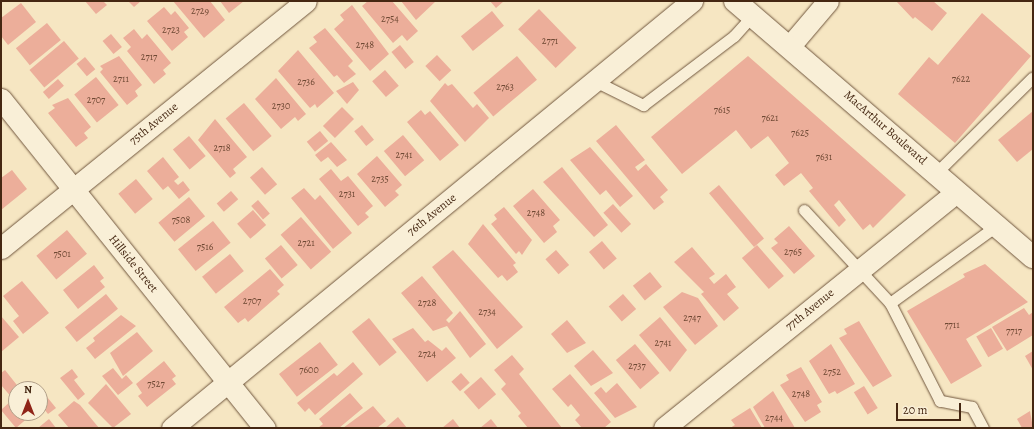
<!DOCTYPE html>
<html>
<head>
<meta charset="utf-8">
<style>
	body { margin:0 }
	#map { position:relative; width:1034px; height:429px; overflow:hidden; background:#f6e6c2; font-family:Alegreya,serif }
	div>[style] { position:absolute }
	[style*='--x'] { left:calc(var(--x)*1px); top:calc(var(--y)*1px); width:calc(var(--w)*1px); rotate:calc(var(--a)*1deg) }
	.building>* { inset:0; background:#ecae9a; transform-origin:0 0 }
	.roads { filter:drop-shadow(0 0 1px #71573e) drop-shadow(0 0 1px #71573e) }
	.service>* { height:11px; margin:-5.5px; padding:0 5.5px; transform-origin:5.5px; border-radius:5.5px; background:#f9efd7 }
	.minor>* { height:21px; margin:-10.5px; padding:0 10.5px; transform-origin:10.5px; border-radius:10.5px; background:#f9efd7 }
	.secondary>* { height:22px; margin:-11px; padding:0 11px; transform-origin:11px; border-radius:11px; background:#f9efd7 }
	span { translate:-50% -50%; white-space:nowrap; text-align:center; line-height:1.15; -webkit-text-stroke:3.5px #f9efd7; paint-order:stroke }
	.number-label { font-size:10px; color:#6f4934 }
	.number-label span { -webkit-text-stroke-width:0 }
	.street-label { font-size:12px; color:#452712 }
	.frame { position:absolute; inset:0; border:2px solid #452712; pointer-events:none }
	.north { position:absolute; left:8px; top:381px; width:40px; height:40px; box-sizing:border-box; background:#f9efd7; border:1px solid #b19f88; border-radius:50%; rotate:0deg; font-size:11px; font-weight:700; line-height:16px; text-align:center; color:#452712 }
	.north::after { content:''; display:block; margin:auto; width:14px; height:18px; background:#8f2418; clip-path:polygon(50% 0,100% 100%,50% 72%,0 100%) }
	.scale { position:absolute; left:896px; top:403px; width:65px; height:18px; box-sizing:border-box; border:2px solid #452712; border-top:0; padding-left:5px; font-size:12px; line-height:14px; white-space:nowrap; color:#452712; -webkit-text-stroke:3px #f9efd7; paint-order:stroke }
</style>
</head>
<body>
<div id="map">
	<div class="building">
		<div style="clip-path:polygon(85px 1px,103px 1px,107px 5px,96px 14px)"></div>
		<div style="clip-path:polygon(128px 1px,141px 1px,134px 7px)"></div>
		<div style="clip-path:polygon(173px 1px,210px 1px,225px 20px,204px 38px)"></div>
		<div style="clip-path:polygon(220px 1px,244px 1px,229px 13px)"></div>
		<div style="clip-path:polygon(368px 1px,392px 1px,418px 31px,407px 41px,402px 35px,393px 43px,362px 6px)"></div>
		<div style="clip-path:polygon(401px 1px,436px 1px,416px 20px)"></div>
		<div style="clip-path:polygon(490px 1px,504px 1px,496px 8px)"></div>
		<div style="clip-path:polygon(896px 1px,933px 1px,947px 13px,932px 31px,915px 17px,913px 19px)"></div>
		<div style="clip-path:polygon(21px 3px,36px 22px,8px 45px,1px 36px,1px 18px)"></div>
		<div style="clip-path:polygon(352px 5px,389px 54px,370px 71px,334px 29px,344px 20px,340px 15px)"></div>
		<div style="clip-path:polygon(164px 7px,171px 15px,175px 11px,189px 28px,184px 32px,188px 37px,172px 51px,147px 21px)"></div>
		<div style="left:539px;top:9px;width:54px;height:29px;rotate:46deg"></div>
		<div style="left:492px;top:11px;width:19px;height:40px;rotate:51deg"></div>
		<div style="clip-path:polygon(982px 13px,1031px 56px,955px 143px,898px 94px,929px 57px,938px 65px)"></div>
		<div style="left:47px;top:23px;width:22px;height:40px;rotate:51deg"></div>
		<div style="clip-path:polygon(325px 28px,353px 61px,348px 66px,356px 74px,344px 83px,337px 75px,334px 77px,309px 48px,317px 42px,313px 37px)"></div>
		<div style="clip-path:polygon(134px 29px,142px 39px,147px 34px,171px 63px,163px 70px,166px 74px,154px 84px,127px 51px,131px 47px,123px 38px)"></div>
		<div style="left:111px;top:34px;width:17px;height:11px;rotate:50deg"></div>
		<div style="left:64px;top:41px;width:23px;height:45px;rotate:50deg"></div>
		<div style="left:400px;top:45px;width:22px;height:11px;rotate:51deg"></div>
		<div style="clip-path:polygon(298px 50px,334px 93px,317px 108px,315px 104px,310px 108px,278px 71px)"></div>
		<div style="left:437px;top:55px;width:21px;height:16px;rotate:47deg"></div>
		<div style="clip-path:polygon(119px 56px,142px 85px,135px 91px,138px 96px,127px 105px,100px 72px,103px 69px,100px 66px)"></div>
		<div style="left:517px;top:56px;width:31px;height:57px;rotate:50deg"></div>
		<div style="clip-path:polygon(748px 56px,906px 195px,873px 228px,870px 224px,863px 230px,839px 200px,834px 205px,846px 220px,839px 227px,809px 191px,813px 188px,801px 173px,784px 186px,775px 175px,789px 163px,768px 136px,751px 149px,736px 130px,682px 174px,651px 137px)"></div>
		<div style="left:85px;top:57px;width:16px;height:11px;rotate:50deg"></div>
		<div style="left:385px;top:70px;width:21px;height:17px;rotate:49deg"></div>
		<div style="left:96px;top:77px;width:36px;height:28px;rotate:51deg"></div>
		<div style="clip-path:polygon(276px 78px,306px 114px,298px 121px,295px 117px,281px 129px,255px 99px)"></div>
		<div style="left:58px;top:79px;width:9px;height:20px;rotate:49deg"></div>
		<div style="clip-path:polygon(353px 82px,359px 90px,347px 104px,336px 91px)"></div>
		<div style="clip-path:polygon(445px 83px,448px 86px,452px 84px,473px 108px,477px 104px,489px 118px,465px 142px,430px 101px)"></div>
		<div style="clip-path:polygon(68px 98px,91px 127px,84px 133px,88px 138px,76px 147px,48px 113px,55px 108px,52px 105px)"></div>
		<div style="left:244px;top:103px;width:43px;height:24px;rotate:50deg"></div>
		<div style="left:342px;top:107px;width:17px;height:27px;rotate:45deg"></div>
		<div style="clip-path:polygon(421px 110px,425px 115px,430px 111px,459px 145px,440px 161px,407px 122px)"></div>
		<div style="clip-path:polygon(1033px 111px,1033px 149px,1017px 162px,998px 140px)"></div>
		<div style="clip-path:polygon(215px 119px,247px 157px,233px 169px,236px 173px,230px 178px,198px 140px)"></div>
		<div style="left:362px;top:125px;width:19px;height:10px;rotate:51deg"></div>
		<div style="clip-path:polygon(616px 125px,645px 160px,635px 167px,638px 171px,646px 164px,668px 190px,660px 197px,664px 202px,654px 210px,596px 141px)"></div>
		<div style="left:320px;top:131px;width:13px;height:17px;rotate:51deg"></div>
		<div style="left:403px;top:135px;width:33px;height:25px;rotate:50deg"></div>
		<div style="left:189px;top:136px;width:26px;height:21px;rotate:50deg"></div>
		<div style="clip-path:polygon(331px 142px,347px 160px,337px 167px,328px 157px,321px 162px,315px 155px)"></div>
		<div style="clip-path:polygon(590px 147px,633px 196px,620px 207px,606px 190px,600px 195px,570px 160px)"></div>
		<div style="clip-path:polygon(377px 156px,402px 185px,395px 191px,399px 195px,385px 207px,357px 174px)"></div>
		<div style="clip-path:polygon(163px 157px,179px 177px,174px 181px,178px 185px,183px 181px,190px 190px,179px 199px,168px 186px,163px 190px,147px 171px)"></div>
		<div style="left:262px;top:167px;width:23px;height:16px;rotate:49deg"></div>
		<div style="clip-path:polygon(562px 167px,608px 225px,594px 237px,543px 182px)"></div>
		<div style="clip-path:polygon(331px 169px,341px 181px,348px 176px,373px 206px,365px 213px,369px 217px,358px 226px,319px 179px)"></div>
		<div style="clip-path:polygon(12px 170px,27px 189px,1px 210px,1px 178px)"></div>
		<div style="left:136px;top:179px;width:26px;height:23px;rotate:50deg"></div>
		<div style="left:719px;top:185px;width:70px;height:13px;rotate:50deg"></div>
		<div style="clip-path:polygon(304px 188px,315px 200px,320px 195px,352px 233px,333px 249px,291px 198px)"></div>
		<div style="clip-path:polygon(533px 189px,560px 220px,553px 226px,557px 232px,544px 243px,513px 206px)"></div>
		<div style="left:231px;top:191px;width:11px;height:19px;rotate:49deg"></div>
		<div style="left:189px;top:197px;width:25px;height:40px;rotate:50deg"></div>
		<div style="left:258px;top:200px;width:18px;height:9px;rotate:49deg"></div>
		<div style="left:613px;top:204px;width:27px;height:13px;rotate:48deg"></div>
		<div style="clip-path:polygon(504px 207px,532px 240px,522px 255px,519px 251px,516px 254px,491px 224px,497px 219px,494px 215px)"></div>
		<div style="left:253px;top:210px;width:20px;height:21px;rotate:49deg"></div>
		<div style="left:301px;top:217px;width:46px;height:27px;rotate:49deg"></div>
		<div style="left:213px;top:221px;width:28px;height:45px;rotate:51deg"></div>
		<div style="clip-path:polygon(483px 224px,516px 263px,513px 265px,518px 272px,507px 281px,502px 275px,498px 278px,468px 244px)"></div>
		<div style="clip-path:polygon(789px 226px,815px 256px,794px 274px,771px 248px,778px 243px,774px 239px)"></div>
		<div style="left:67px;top:230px;width:31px;height:40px;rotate:50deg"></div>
		<div style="left:602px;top:241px;width:23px;height:17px;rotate:50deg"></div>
		<div style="left:281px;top:245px;width:26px;height:21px;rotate:50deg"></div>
		<div style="left:757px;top:245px;width:41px;height:20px;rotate:49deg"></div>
		<div style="clip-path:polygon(692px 247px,715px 274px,709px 278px,714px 284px,726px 274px,736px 287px,727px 294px,739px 308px,724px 321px,701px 294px,704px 292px,674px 262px)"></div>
		<div style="clip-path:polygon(453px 250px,523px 327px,497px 349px,432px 267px)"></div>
		<div style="left:556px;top:250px;width:20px;height:14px;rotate:49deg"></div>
		<div style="left:230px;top:254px;width:22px;height:36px;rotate:51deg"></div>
		<div style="clip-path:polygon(985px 264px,1028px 302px,966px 339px,982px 366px,951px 384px,907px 311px,965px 277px,963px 274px)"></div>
		<div style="clip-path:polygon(94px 265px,104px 278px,100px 281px,105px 287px,78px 309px,63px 290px)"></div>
		<div style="clip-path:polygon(270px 269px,284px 285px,277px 291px,280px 294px,248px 322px,245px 318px,238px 323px,224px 307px)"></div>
		<div style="left:650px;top:272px;width:19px;height:22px;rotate:51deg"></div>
		<div style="clip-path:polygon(422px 276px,453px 313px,446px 320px,449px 323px,460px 311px,486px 344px,470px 358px,447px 326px,433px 331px,401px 293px)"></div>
		<div style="clip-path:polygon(22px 281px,49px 313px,23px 334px,13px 321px,19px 316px,3px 296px)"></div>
		<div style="clip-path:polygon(682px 292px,698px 298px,718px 326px,695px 345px,663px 307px)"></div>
		<div style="left:106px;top:294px;width:19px;height:53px;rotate:51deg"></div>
		<div style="left:623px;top:294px;width:20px;height:19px;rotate:49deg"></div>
		<div style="clip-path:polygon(1024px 308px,1029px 315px,1033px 312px,1033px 335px,1007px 351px,992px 327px)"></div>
		<div style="clip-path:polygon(121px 315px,136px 326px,95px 359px,86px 348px,95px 341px,93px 338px)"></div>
		<div style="clip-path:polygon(1px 316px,19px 337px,1px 352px)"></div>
		<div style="clip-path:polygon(660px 317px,687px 350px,670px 372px,639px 335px)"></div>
		<div style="left:369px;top:318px;width:44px;height:22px;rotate:51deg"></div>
		<div style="clip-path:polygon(567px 320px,586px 343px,567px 353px,551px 334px)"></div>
		<div style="clip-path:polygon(859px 321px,892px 376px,873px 387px,839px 338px,847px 334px,844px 329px)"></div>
		<div style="clip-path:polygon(413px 328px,425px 342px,428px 340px,442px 351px,446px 347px,456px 358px,427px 382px,392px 339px)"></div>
		<div style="left:991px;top:328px;width:24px;height:17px;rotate:60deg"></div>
		<div style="clip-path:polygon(137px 332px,153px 351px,123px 376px,110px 353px)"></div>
		<div style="left:320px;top:342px;width:29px;height:52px;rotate:52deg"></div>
		<div style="left:635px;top:344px;width:38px;height:25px;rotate:50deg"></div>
		<div style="clip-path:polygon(831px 344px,855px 384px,837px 394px,835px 391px,829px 394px,809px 361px)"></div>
		<div style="clip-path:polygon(593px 350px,613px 373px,591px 386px,574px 366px)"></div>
		<div style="clip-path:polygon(1033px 351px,1033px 370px,1025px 356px)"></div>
		<div style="clip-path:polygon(512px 355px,524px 369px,519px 374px,562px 428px,528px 428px,518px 416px,521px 413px,501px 389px,506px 384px,494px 370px)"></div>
		<div style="clip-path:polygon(164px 361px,176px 376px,172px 379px,176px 384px,147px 407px,138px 396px,142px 393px,136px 384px)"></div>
		<div style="clip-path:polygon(353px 362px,363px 374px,315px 415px,309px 408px,305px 412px,297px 403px,334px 373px,337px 376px)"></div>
		<div style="clip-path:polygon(801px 367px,822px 402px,817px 405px,821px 412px,805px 422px,780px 385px,789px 380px,786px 375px)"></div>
		<div style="clip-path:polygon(113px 368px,122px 379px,126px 375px,133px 383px,118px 395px,102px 376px)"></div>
		<div style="clip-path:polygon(72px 369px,78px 377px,74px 380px,85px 394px,78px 400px,60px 378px)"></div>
		<div style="clip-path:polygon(5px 370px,20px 389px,16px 389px,16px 413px,30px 416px,16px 428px,1px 410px,13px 399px,1px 385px,1px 373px)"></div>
		<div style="left:461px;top:373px;width:13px;height:13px;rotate:48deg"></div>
		<div style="clip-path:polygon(570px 374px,611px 422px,604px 428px,582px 428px,575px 420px,580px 415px,571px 404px,568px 407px,552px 389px)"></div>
		<div style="left:481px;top:377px;width:23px;height:23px;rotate:49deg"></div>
		<div style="clip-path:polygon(617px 383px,637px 407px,615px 418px,594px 393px,601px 387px,606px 393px)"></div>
		<div style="clip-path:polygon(106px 384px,131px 414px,113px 428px,88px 403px)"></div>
		<div style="left:864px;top:386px;width:26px;height:12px;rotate:58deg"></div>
		<div style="clip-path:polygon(39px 387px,56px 408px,48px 414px,40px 404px)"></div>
		<div style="clip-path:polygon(773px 391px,795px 428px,765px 428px,753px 407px)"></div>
		<div style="clip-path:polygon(350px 393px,363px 408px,339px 428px,318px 428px,323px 424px,319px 419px)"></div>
		<div style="clip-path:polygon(74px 401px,80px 405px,99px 428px,69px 428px,58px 415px)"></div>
		<div style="clip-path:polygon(373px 406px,386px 421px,377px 428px,343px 428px)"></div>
		<div style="clip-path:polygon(750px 408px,762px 428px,730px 428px,735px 425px,731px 420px)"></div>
		<div style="clip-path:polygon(1030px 411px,1033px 428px,1022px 428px,1017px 419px)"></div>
		<div style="clip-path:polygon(398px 417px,407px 428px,385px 428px)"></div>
		<div style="clip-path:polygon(49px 419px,56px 428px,38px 428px)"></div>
		<div style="clip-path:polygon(453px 419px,460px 428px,442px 428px)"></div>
		<div style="clip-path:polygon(491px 419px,498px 428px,480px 428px)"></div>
	</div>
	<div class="roads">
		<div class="service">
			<div style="--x:595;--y:81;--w:54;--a:26.6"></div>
			<div style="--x:643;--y:105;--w:114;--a:-37.2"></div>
			<div style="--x:734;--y:36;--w:27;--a:-48"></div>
			<div style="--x:936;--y:173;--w:136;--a:-44.7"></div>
			<div style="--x:804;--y:210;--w:127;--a:47.2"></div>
			<div style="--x:983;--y:428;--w:24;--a:-118"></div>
			<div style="--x:972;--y:407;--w:33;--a:-169"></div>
			<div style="--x:940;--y:401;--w:110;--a:-117"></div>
			<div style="--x:890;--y:303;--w:131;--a:-36"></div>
		</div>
		<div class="minor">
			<div style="--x:789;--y:47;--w:60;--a:-49.7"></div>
			<div style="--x:1;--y:99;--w:422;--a:51.3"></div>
			<div style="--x:1;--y:248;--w:392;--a:-39"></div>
			<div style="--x:172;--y:428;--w:673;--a:-39.39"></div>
			<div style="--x:664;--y:428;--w:376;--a:-38.9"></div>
		</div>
		<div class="secondary">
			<div style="--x:735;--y:1;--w:393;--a:40.7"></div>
		</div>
	</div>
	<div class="number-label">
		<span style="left:200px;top:11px">2729</span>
		<span style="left:390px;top:19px">2754</span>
		<span style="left:171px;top:30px">2723</span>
		<span style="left:550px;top:41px">2771</span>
		<span style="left:365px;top:45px">2748</span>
		<span style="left:149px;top:57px">2717</span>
		<span style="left:121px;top:79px">2711</span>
		<span style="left:961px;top:79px">7622</span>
		<span style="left:306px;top:82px">2736</span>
		<span style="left:505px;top:87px">2763</span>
		<span style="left:96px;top:100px">2707</span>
		<span style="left:281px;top:106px">2730</span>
		<span style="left:722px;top:110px">7615</span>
		<span style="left:770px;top:118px">7621</span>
		<span style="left:800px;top:133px">7625</span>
		<span style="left:222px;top:148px">2718</span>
		<span style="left:404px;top:155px">2741</span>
		<span style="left:824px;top:157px">7631</span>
		<span style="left:380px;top:179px">2735</span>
		<span style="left:347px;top:194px">2731</span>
		<span style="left:536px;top:213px">2748</span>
		<span style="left:181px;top:220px">7508</span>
		<span style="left:306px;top:243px">2721</span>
		<span style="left:205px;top:247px">7516</span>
		<span style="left:793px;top:252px">2765</span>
		<span style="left:62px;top:254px">7501</span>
		<span style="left:252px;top:301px">2707</span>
		<span style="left:427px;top:303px">2728</span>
		<span style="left:487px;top:312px">2734</span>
		<span style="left:692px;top:318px">2747</span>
		<span style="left:952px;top:325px">7711</span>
		<span style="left:1014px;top:331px">7717</span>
		<span style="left:663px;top:343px">2741</span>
		<span style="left:427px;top:354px">2724</span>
		<span style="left:637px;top:366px">2737</span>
		<span style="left:309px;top:370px">7600</span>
		<span style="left:832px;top:372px">2752</span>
		<span style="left:156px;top:384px">7527</span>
		<span style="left:801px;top:394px">2748</span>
		<span style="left:774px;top:418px">2744</span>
	</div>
	<div class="street-label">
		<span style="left:154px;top:124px;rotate:-39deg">75th Avenue</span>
		<span style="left:885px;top:128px;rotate:41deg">MacArthur Boulevard</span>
		<span style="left:432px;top:215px;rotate:-39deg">76th Avenue</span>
		<span style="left:133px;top:264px;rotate:51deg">Hillside Street</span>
		<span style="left:810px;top:310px;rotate:-39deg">77th Avenue</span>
	</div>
	<div class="frame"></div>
	<div class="north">N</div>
	<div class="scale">20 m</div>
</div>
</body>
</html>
